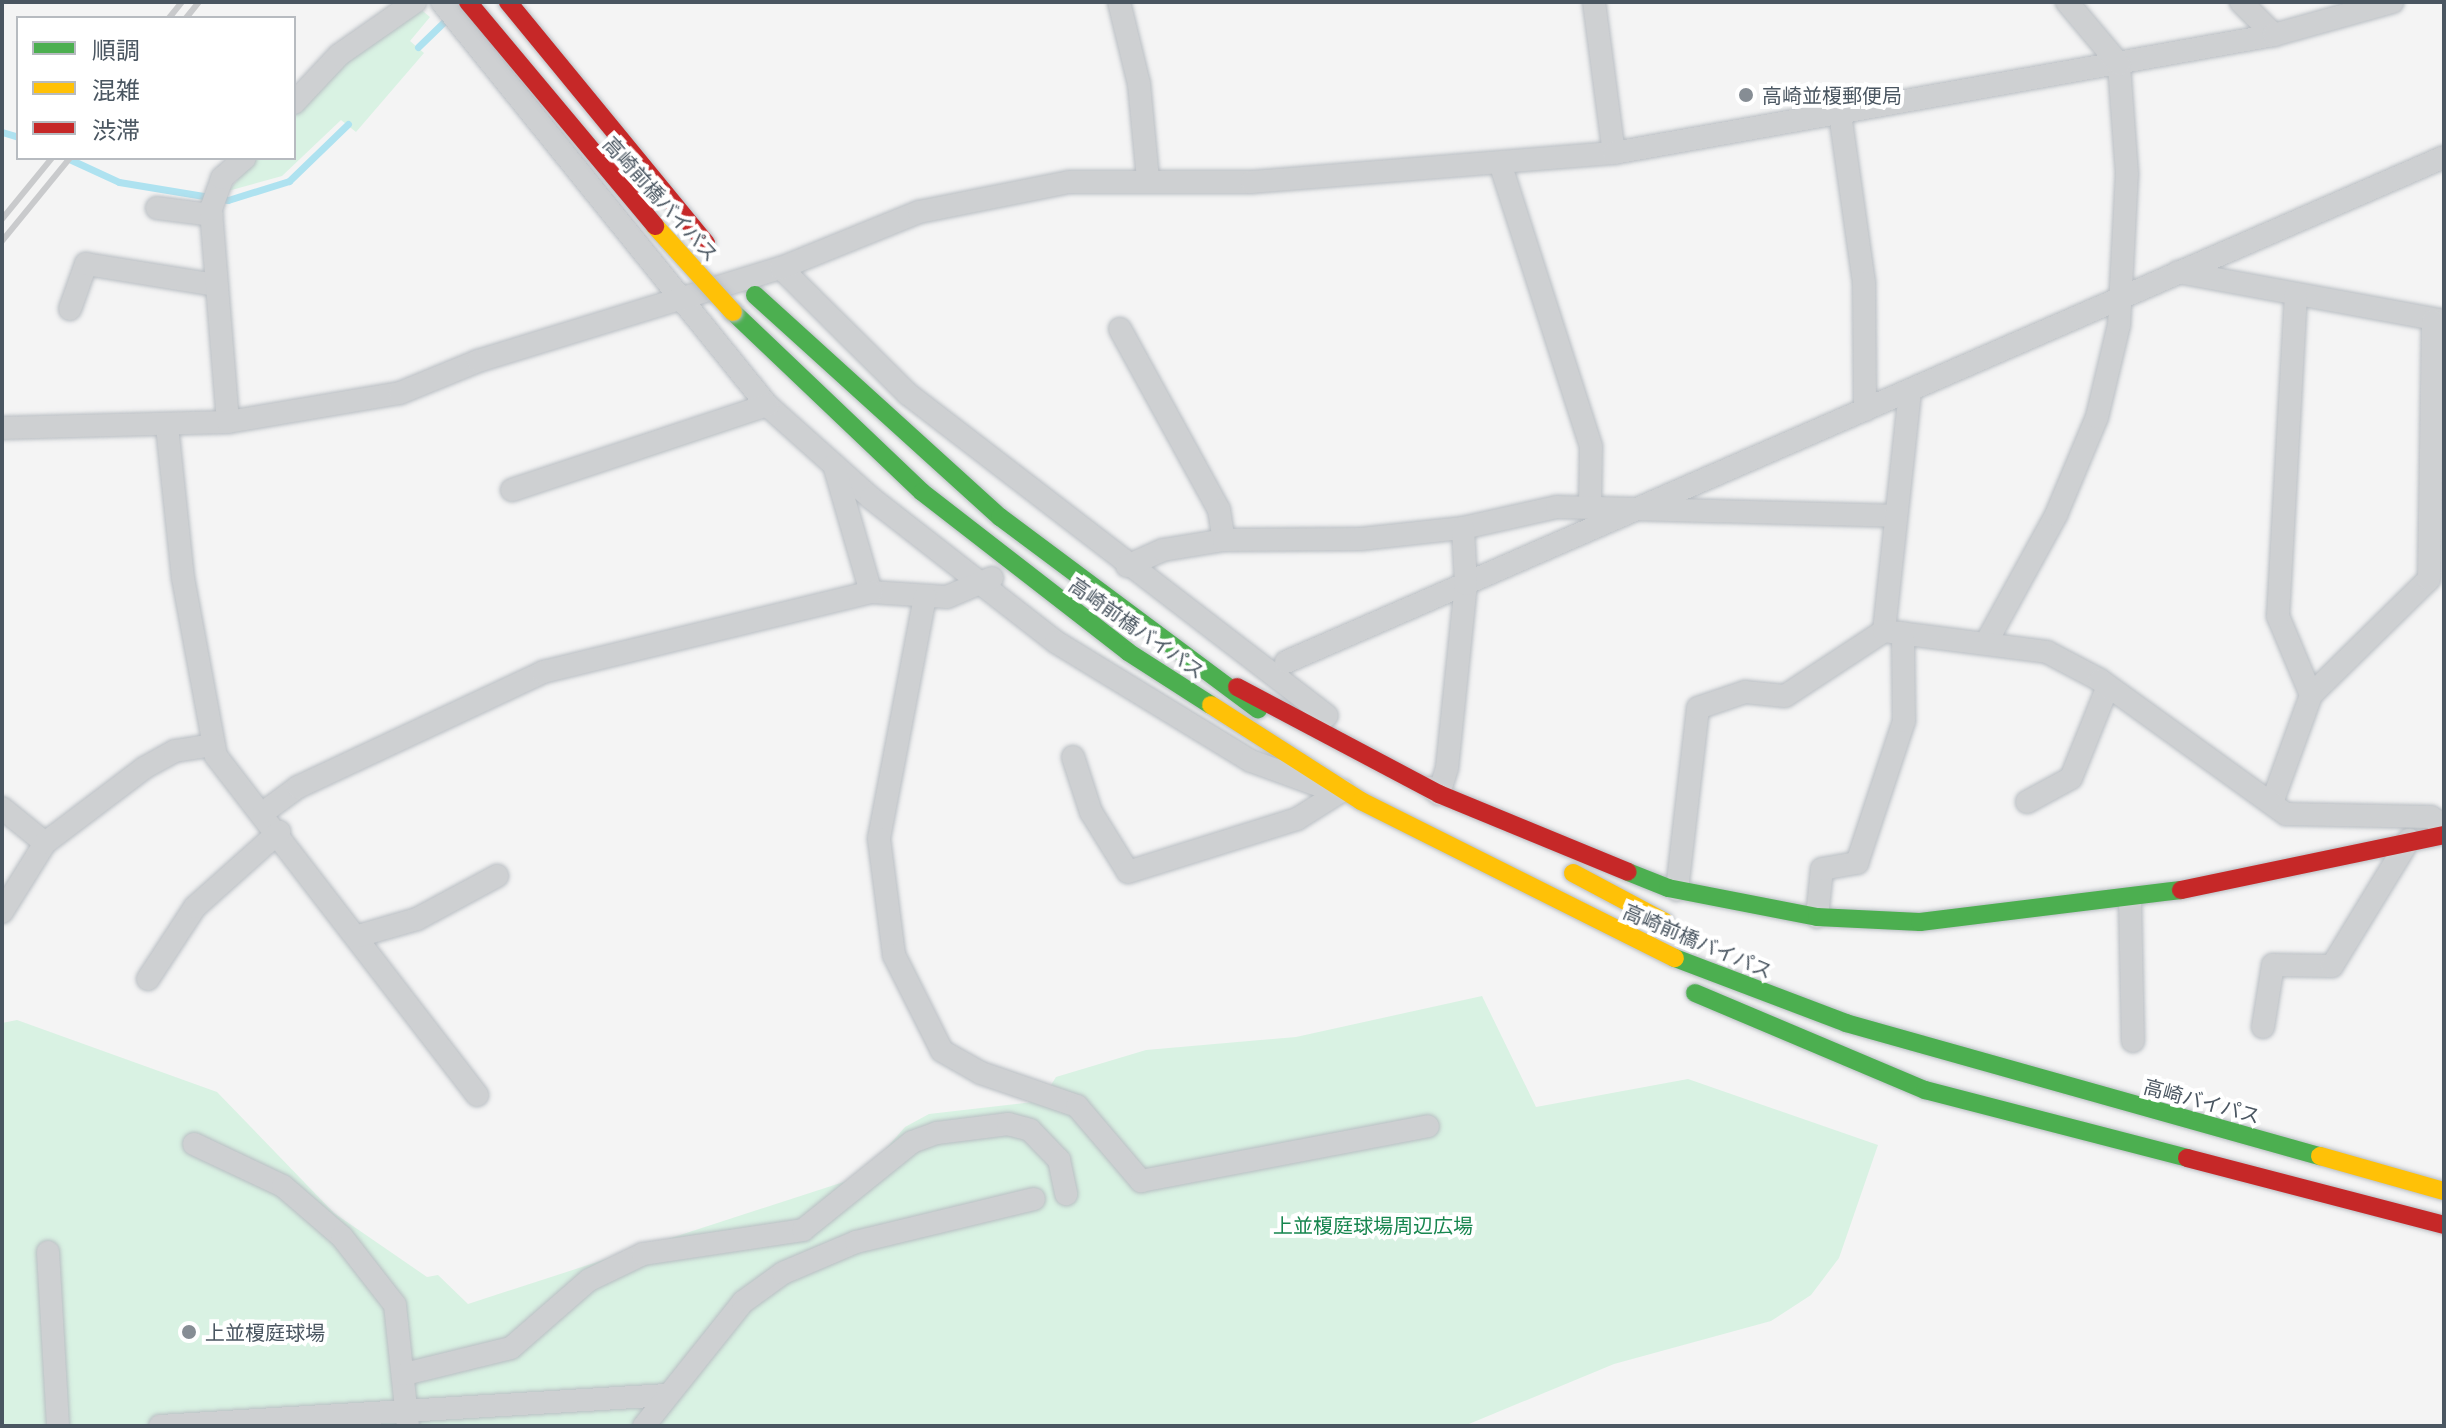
<!DOCTYPE html>
<html>
<head>
<meta charset="utf-8">
<style>
	body { margin:0 }
	#map { position:relative; width:2446px; height:1428px; overflow:hidden; background:#f4f4f4; font-family:Manrope,"Noto Sans JP",sans-serif }
	div>[style] { position:absolute }
	[style*='--x'] { left:calc(var(--x)*1px); top:calc(var(--y)*1px); width:calc(var(--w)*1px); rotate:calc(var(--a)*1deg) }
	.green>* { inset:0; background:#d9f2e3 }
	.stream>* { height:7px; margin:-3.5px; padding:0 3.5px; transform-origin:3.5px; border-radius:3.5px; background:#aee2f0 }
	.roads { filter:drop-shadow(0 0 2px #b9bec3) drop-shadow(0 0 2px #b9bec3) }
	.street>* { height:22px; margin:-11px; padding:0 11px; transform-origin:11px; border-radius:11px; background:#ced0d2 }
	.fast>* { height:18px; margin:-9px; padding:0 9px; transform-origin:9px; border-radius:9px; background:#4caf50 }
	.slow>* { height:18px; margin:-9px; padding:0 9px; transform-origin:9px; border-radius:9px; background:#ffc107 }
	.jam>* { height:18px; margin:-9px; padding:0 9px; transform-origin:9px; border-radius:9px; background:#c62828 }
	.rail>* { height:6px; margin:-3px; padding:0 3px; transform-origin:3px; border-radius:3px; background:#c9cacc }
	.bridges { filter:drop-shadow(0 0 2px #b9bec3) drop-shadow(0 0 2px #b9bec3) }
	.slow-bridge>* { height:18px; margin:-9px; padding:0 9px; transform-origin:9px; border-radius:9px; background:#ffc107 }
	.jam-bridge>* { height:18px; margin:-9px; padding:0 9px; transform-origin:9px; border-radius:9px; background:#c62828 }
	.dots>* { width:22px; height:22px; translate:-50% -50%; box-sizing:border-box; border:4px solid #fff; border-radius:50% }
	span { translate:-50% -50%; white-space:nowrap; text-align:center; line-height:1.15; -webkit-text-stroke:8px #fff; paint-order:stroke }
	.poi-label { font-size:20px; color:#4a5661 }
	.left { translate:0 -50%; text-align:left }
	.street-label { font-size:20px; color:#4a5661 }
	.park-label { font-size:20px; color:#17864f }
	.frame { position:absolute; inset:0; border:4px solid #4a5661; pointer-events:none }
	.legend { position:absolute; left:16px; top:16px; width:280px; height:144px; box-sizing:border-box; background:#fff; border:2px solid #b7bbc0; margin:0; padding:10px 14px; list-style:none; font-size:24px; color:#4a5661 }
	.legend li { display:flex; align-items:center; gap:16px; height:40px }
	.legend b { width:40px; border:2px solid #b7bbc0 }
</style>
</head>
<body>
<div id="map">
	<div class="green">
		<div style="clip-path:polygon(418px 7px,430px 17px,410px 41px,424px 53px,356px 132px,341px 120px,282px 176px,228px 191px,256px 158px,294px 158px,294px 115px,335px 69px)"></div>
		<div style="clip-path:polygon(1482px 996px,1536px 1107px,1688px 1079px,1878px 1145px,1839px 1258px,1811px 1295px,1771px 1321px,1614px 1364px,1464px 1426px,2px 1426px,2px 1023px,17px 1020px,217px 1092px,334px 1213px,427px 1277px,438px 1275px,468px 1304px,862px 1176px,905px 1127px,929px 1114px,1041px 1101px,1056px 1077px,1146px 1050px,1296px 1037px)"></div>
	</div>
	<div class="stream">
		<div style="--x:418;--y:47;--w:46;--a:-44.1"></div>
		<div style="--x:2;--y:132;--w:17;--a:17"></div>
		<div style="--x:67;--y:158;--w:57;--a:24.8"></div>
		<div style="--x:119;--y:182;--w:110;--a:9.4"></div>
		<div style="--x:228;--y:200;--w:64;--a:-17.3"></div>
		<div style="--x:289;--y:181;--w:82;--a:-44"></div>
	</div>
	<div class="roads">
		<div class="street">
			<div style="--x:442;--y:2;--w:518;--a:51.12"></div>
			<div style="--x:767;--y:405;--w:140;--a:41.8"></div>
			<div style="--x:871;--y:498;--w:234;--a:37.9"></div>
			<div style="--x:1056;--y:642;--w:228;--a:31.4"></div>
			<div style="--x:1251;--y:761;--w:68;--a:19.8"></div>
			<div style="--x:1119;--y:2;--w:84;--a:76.3"></div>
			<div style="--x:1139;--y:84;--w:95;--a:84.6"></div>
			<div style="--x:1594;--y:2;--w:152;--a:82.5"></div>
			<div style="--x:2241;--y:2;--w:47;--a:45"></div>
			<div style="--x:294;--y:103;--w:66;--a:-46.8"></div>
			<div style="--x:339;--y:55;--w:93;--a:-34.9"></div>
			<div style="--x:1840;--y:114;--w:171;--a:81.9"></div>
			<div style="--x:1864;--y:283;--w:127;--a:89.5"></div>
			<div style="--x:1500;--y:163;--w:298;--a:72.2"></div>
			<div style="--x:1591;--y:447;--w:60;--a:91"></div>
			<div style="--x:157;--y:208;--w:55;--a:7.3"></div>
			<div style="--x:781;--y:268;--w:179;--a:44.8"></div>
			<div style="--x:908;--y:394;--w:528;--a:37.54"></div>
			<div style="--x:2178;--y:272;--w:270;--a:10.4"></div>
			<div style="--x:70;--y:309;--w:48;--a:-70.4"></div>
			<div style="--x:86;--y:264;--w:132;--a:9.2"></div>
			<div style="--x:1120;--y:329;--w:206;--a:61.3"></div>
			<div style="--x:1219;--y:510;--w:30;--a:81"></div>
			<div style="--x:228;--y:422;--w:214;--a:-94.6"></div>
			<div style="--x:211;--y:209;--w:33;--a:-70"></div>
			<div style="--x:222;--y:178;--w:30;--a:-41"></div>
			<div style="--x:167;--y:426;--w:153;--a:84"></div>
			<div style="--x:183;--y:578;--w:181;--a:79.5"></div>
			<div style="--x:216;--y:756;--w:428;--a:52.4"></div>
			<div style="--x:2;--y:428;--w:226;--a:-1.5"></div>
			<div style="--x:228;--y:422;--w:174;--a:-9.6"></div>
			<div style="--x:400;--y:393;--w:84;--a:-22.3"></div>
			<div style="--x:478;--y:361;--w:317;--a:-17.1"></div>
			<div style="--x:781;--y:268;--w:149;--a:-22.1"></div>
			<div style="--x:919;--y:212;--w:153;--a:-11.3"></div>
			<div style="--x:1069;--y:182;--w:183;--a:0"></div>
			<div style="--x:1252;--y:182;--w:363;--a:-4.6"></div>
			<div style="--x:1614;--y:153;--w:670;--a:-10.14"></div>
			<div style="--x:2274;--y:35;--w:123;--a:-15.6"></div>
			<div style="--x:834;--y:465;--w:132;--a:73.8"></div>
			<div style="--x:871;--y:592;--w:76;--a:3.8"></div>
			<div style="--x:947;--y:597;--w:49;--a:-22.9"></div>
			<div style="--x:512;--y:490;--w:269;--a:-18.4"></div>
			<div style="--x:1127;--y:566;--w:39;--a:-24"></div>
			<div style="--x:1163;--y:550;--w:62;--a:-9.3"></div>
			<div style="--x:1224;--y:540;--w:137;--a:-0.4"></div>
			<div style="--x:1361;--y:539;--w:103;--a:-6.2"></div>
			<div style="--x:1463;--y:528;--w:96;--a:-12.6"></div>
			<div style="--x:1557;--y:507;--w:335;--a:1.5"></div>
			<div style="--x:925;--y:597;--w:246;--a:100.8"></div>
			<div style="--x:879;--y:839;--w:117;--a:82.6"></div>
			<div style="--x:894;--y:955;--w:107;--a:63.4"></div>
			<div style="--x:942;--y:1051;--w:45;--a:29.4"></div>
			<div style="--x:981;--y:1073;--w:102;--a:19"></div>
			<div style="--x:1077;--y:1106;--w:99;--a:49.5"></div>
			<div style="--x:1141;--y:1181;--w:292;--a:-10.8"></div>
			<div style="--x:1884;--y:631;--w:242;--a:-83.8"></div>
			<div style="--x:1986;--y:643;--w:146;--a:-61.3"></div>
			<div style="--x:2056;--y:515;--w:106;--a:-67.3"></div>
			<div style="--x:2097;--y:417;--w:95;--a:-76.6"></div>
			<div style="--x:2119;--y:325;--w:151;--a:-87"></div>
			<div style="--x:2127;--y:174;--w:110;--a:-94.2"></div>
			<div style="--x:2119;--y:64;--w:81;--a:-130"></div>
			<div style="--x:1286;--y:662;--w:1263;--a:-23.56"></div>
			<div style="--x:2311;--y:695;--w:165;--a:-44.5"></div>
			<div style="--x:2429;--y:579;--w:258;--a:-89.1"></div>
			<div style="--x:1073;--y:757;--w:58;--a:71.9"></div>
			<div style="--x:1091;--y:812;--w:70;--a:58.3"></div>
			<div style="--x:1128;--y:872;--w:177;--a:-17.4"></div>
			<div style="--x:1297;--y:819;--w:54;--a:-32.2"></div>
			<div style="--x:1431;--y:788;--w:10;--a:37"></div>
			<div style="--x:1439;--y:794;--w:27;--a:-73"></div>
			<div style="--x:1447;--y:768;--w:185;--a:-84.1"></div>
			<div style="--x:1466;--y:584;--w:56;--a:-93.1"></div>
			<div style="--x:2273;--y:800;--w:112;--a:-70.1"></div>
			<div style="--x:2311;--y:695;--w:86;--a:-112.7"></div>
			<div style="--x:2278;--y:616;--w:322;--a:-86.8"></div>
			<div style="--x:2027;--y:802;--w:50;--a:-28.6"></div>
			<div style="--x:2071;--y:778;--w:99;--a:-68.1"></div>
			<div style="--x:2;--y:808;--w:55;--a:39.1"></div>
			<div style="--x:264;--y:812;--w:42;--a:-36.3"></div>
			<div style="--x:298;--y:787;--w:271;--a:-25.1"></div>
			<div style="--x:543;--y:672;--w:338;--a:-13.7"></div>
			<div style="--x:1677;--y:890;--w:183;--a:-83.4"></div>
			<div style="--x:1698;--y:708;--w:50;--a:-18.8"></div>
			<div style="--x:1745;--y:692;--w:40;--a:5.7"></div>
			<div style="--x:1785;--y:696;--w:118;--a:-33.3"></div>
			<div style="--x:1884;--y:631;--w:164;--a:7.3"></div>
			<div style="--x:2047;--y:652;--w:60;--a:27.8"></div>
			<div style="--x:2100;--y:680;--w:229;--a:35.8"></div>
			<div style="--x:2286;--y:814;--w:145;--a:1.2"></div>
			<div style="--x:2431;--y:817;--w:16;--a:35"></div>
			<div style="--x:2130;--y:901;--w:140;--a:88.8"></div>
			<div style="--x:2;--y:912;--w:81;--a:-58.1"></div>
			<div style="--x:45;--y:843;--w:124;--a:-37.1"></div>
			<div style="--x:144;--y:768;--w:35;--a:-29"></div>
			<div style="--x:175;--y:751;--w:39;--a:-9"></div>
			<div style="--x:1817;--y:917;--w:48;--a:-84.1"></div>
			<div style="--x:1822;--y:869;--w:36;--a:-10"></div>
			<div style="--x:1857;--y:863;--w:150;--a:-71.7"></div>
			<div style="--x:1904;--y:721;--w:88;--a:-90.7"></div>
			<div style="--x:358;--y:936;--w:61;--a:-16.1"></div>
			<div style="--x:417;--y:919;--w:91;--a:-28.3"></div>
			<div style="--x:148;--y:979;--w:86;--a:-56.9"></div>
			<div style="--x:195;--y:907;--w:113;--a:-41.8"></div>
			<div style="--x:2263;--y:1027;--w:63;--a:-80.8"></div>
			<div style="--x:2273;--y:965;--w:59;--a:1"></div>
			<div style="--x:2332;--y:966;--w:148;--a:-58.6"></div>
			<div style="--x:194;--y:1144;--w:98;--a:25.3"></div>
			<div style="--x:283;--y:1186;--w:78;--a:40.8"></div>
			<div style="--x:342;--y:1237;--w:86;--a:52.1"></div>
			<div style="--x:395;--y:1305;--w:122;--a:83.9"></div>
			<div style="--x:48;--y:1252;--w:174;--a:86.7"></div>
			<div style="--x:405;--y:1374;--w:109;--a:-13.8"></div>
			<div style="--x:511;--y:1348;--w:103;--a:-41.1"></div>
			<div style="--x:589;--y:1280;--w:60;--a:-25.7"></div>
			<div style="--x:643;--y:1254;--w:162;--a:-8.5"></div>
			<div style="--x:803;--y:1230;--w:140;--a:-38.9"></div>
			<div style="--x:912;--y:1142;--w:27;--a:-20"></div>
			<div style="--x:937;--y:1133;--w:72;--a:-7.2"></div>
			<div style="--x:1008;--y:1124;--w:23;--a:15"></div>
			<div style="--x:1030;--y:1130;--w:42;--a:46"></div>
			<div style="--x:1059;--y:1160;--w:35;--a:78"></div>
			<div style="--x:160;--y:1426;--w:508;--a:-3.5"></div>
			<div style="--x:644;--y:1426;--w:159;--a:-51.4"></div>
			<div style="--x:743;--y:1302;--w:49;--a:-35.9"></div>
			<div style="--x:783;--y:1273;--w:79;--a:-23"></div>
			<div style="--x:856;--y:1242;--w:183;--a:-13.6"></div>
		</div>
		<div class="fast">
			<div style="--x:755;--y:295;--w:331;--a:42.2"></div>
			<div style="--x:1000;--y:517;--w:322;--a:36.7"></div>
			<div style="--x:733;--y:312;--w:261;--a:43.6"></div>
			<div style="--x:922;--y:492;--w:261;--a:37.8"></div>
			<div style="--x:1128;--y:652;--w:98;--a:32.6"></div>
			<div style="--x:1628;--y:872;--w:43;--a:21.8"></div>
			<div style="--x:1668;--y:888;--w:152;--a:11"></div>
			<div style="--x:1817;--y:917;--w:103;--a:2.8"></div>
			<div style="--x:1920;--y:922;--w:263;--a:-7"></div>
			<div style="--x:1675;--y:958;--w:183;--a:20.8"></div>
			<div style="--x:1846;--y:1023;--w:492;--a:15.7"></div>
			<div style="--x:1695;--y:993;--w:250;--a:22.9"></div>
			<div style="--x:1925;--y:1090;--w:271;--a:14.5"></div>
		</div>
		<div class="slow">
			<div style="--x:1211;--y:705;--w:178;--a:32.6"></div>
			<div style="--x:1361;--y:801;--w:351;--a:26.6"></div>
			<div style="--x:1573;--y:873;--w:104;--a:28"></div>
			<div style="--x:2320;--y:1156;--w:129;--a:15.8"></div>
		</div>
		<div class="jam">
			<div style="--x:1237;--y:687;--w:229;--a:27.9"></div>
			<div style="--x:1439;--y:794;--w:204;--a:22.4"></div>
			<div style="--x:2181;--y:890;--w:269;--a:-11.8"></div>
			<div style="--x:2187;--y:1158;--w:266;--a:14.6"></div>
		</div>
	</div>
	<div class="rail">
		<div style="--x:169;--y:18;--w:21;--a:-51"></div>
		<div style="--x:186;--y:18;--w:21;--a:-51"></div>
		<div style="--x:2;--y:219;--w:79;--a:-50.7"></div>
		<div style="--x:2;--y:241;--w:107;--a:-50.7"></div>
	</div>
	<div class="bridges">
		<div class="slow-bridge">
			<div style="--x:655;--y:226;--w:116;--a:47.8"></div>
		</div>
		<div class="jam-bridge">
			<div style="--x:468;--y:2;--w:292;--a:50.1"></div>
			<div style="--x:508;--y:2;--w:312;--a:50.6"></div>
		</div>
	</div>
	<div class="dots">
		<div style="left:1746px;top:95px;background:#868d94"></div>
		<div style="left:189px;top:1332px;background:#868d94"></div>
	</div>
	<div class="poi-label">
		<span class="left" style="left:1762px;top:95px">高崎並榎郵便局</span>
		<span class="left" style="left:205px;top:1332px">上並榎庭球場</span>
	</div>
	<div class="street-label">
		<span style="left:661px;top:199px;rotate:48deg">高崎前橋バイパス</span>
		<span style="left:1137px;top:628px;rotate:35deg">高崎前橋バイパス</span>
		<span style="left:1698px;top:941px;rotate:23deg">高崎前橋バイパス</span>
		<span style="left:2202px;top:1101px;rotate:15deg">高崎バイパス</span>
	</div>
	<div class="park-label">
		<span style="left:1373px;top:1225px">上並榎庭球場周辺広場</span>
	</div>
	<div class="frame"></div>
	<ul class="legend">
	<li><b style="height:10px;background:#4caf50"></b>順調</li>
	<li><b style="height:10px;background:#ffc107"></b>混雑</li>
	<li><b style="height:10px;background:#c62828"></b>渋滞</li>
	</ul>
</div>
</body>
</html>
